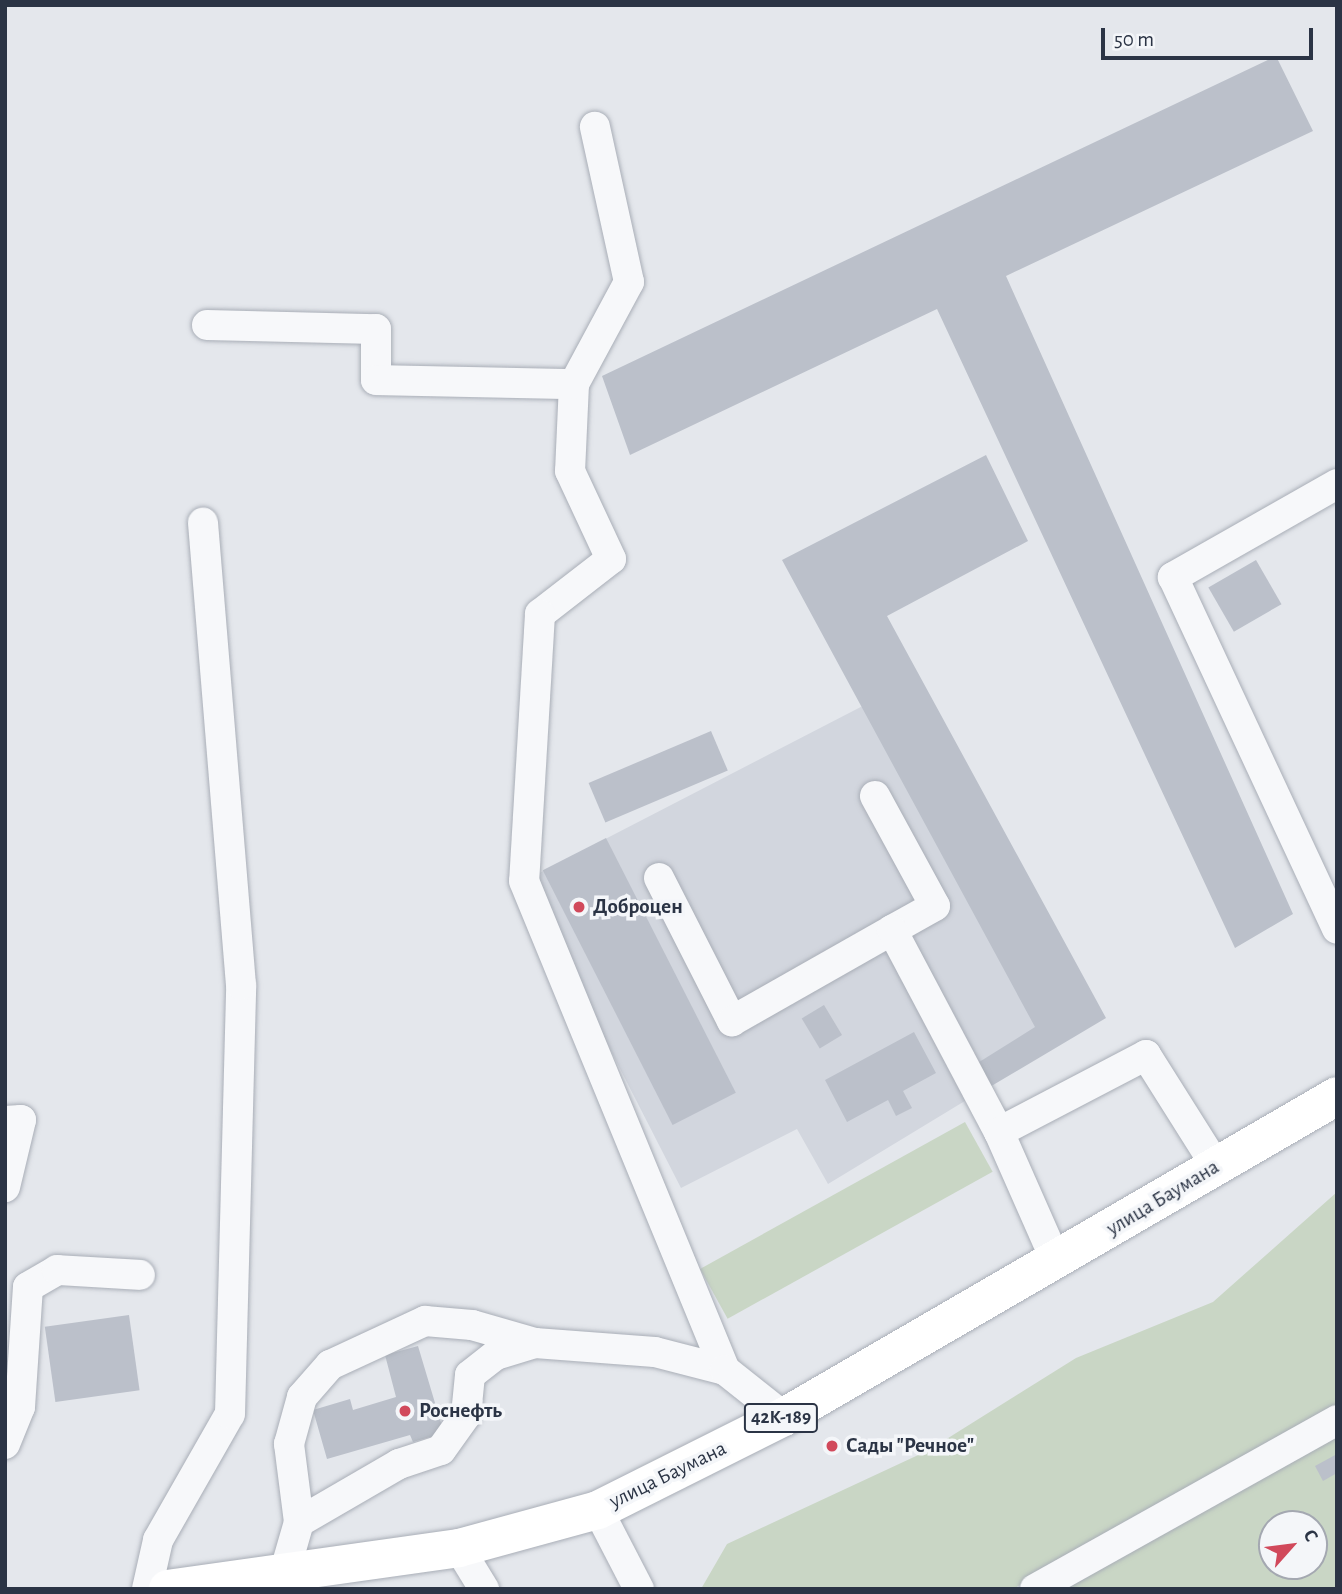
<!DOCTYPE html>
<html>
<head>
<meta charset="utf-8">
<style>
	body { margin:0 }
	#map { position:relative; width:1342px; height:1594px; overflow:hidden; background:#e4e7ec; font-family:"Alegreya Sans",sans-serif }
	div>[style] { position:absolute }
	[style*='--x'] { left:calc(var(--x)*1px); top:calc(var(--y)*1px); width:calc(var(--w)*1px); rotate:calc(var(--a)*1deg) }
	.built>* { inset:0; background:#d2d6de }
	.green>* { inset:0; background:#c9d6c5; transform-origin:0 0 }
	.building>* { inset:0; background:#bbc0ca; transform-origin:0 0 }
	.roads { filter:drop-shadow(0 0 2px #a9aeb7) drop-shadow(0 0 2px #a9aeb7) }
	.minor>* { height:30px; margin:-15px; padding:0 15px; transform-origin:15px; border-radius:15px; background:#f7f8fa }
	.major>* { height:38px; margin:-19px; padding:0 19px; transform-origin:19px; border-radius:19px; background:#fff }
	.dots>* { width:19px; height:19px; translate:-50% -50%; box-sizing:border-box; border:4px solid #f4f6f9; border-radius:50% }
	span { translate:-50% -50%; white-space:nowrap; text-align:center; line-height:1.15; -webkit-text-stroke:7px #f4f6f9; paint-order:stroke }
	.shield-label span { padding:2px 5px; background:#f4f6f9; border:2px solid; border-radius:5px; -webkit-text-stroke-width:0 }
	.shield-label { font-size:19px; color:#2b3445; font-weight:700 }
	.poi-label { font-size:21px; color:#2b3445; font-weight:700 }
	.left { translate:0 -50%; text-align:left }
	.street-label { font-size:21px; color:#2b3445 }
	.frame { position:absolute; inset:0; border:7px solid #2b3445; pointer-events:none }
	.north { position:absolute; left:1258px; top:1510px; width:70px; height:70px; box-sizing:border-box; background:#f4f6f9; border:2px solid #a4a8b1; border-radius:50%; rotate:62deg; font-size:19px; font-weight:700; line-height:28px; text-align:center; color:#2b3445 }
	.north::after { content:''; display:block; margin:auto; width:24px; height:32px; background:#d1495b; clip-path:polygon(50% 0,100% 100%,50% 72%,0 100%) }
	.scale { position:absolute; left:1101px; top:28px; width:212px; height:32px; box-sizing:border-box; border:4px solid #2b3445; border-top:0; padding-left:9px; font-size:21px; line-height:24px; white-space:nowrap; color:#2b3445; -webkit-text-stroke:5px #f4f6f9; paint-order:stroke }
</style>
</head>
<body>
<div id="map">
	<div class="built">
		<div style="clip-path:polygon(882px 696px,1072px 1036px,828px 1184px,797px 1129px,681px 1188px,524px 881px)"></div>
	</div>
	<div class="green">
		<div style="left:965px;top:1122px;width:57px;height:303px;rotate:61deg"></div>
		<div style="clip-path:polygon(1337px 1192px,1337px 1405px,1013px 1589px,701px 1589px,727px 1544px,929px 1450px,1076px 1358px,1213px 1302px)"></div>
		<div style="clip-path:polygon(evenodd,1337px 1427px,1337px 1589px,1052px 1589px,1337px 1427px,1272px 1524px,1314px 1524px,1314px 1566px,1272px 1566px,1272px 1524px)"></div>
	</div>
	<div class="building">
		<div style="clip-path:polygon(1276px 56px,1313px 131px,1006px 276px,1293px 914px,1235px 948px,937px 309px,630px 455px,602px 376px)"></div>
		<div style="clip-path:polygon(986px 455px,1028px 541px,887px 616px,1106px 1018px,988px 1088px,976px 1064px,1035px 1027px,782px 560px)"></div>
		<div style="left:1256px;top:560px;width:51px;height:55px;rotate:60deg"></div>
		<div style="left:711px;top:731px;width:43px;height:133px;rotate:67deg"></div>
		<div style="left:606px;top:838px;width:286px;height:71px;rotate:63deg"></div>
		<div style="left:824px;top:1005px;width:35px;height:26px;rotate:59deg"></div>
		<div style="clip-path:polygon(914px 1032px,936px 1073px,903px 1091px,912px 1108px,896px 1116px,888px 1100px,847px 1122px,825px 1080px)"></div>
		<div style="left:129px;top:1315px;width:76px;height:85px;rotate:82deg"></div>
		<div style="clip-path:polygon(418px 1346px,444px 1433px,413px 1442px,410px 1435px,327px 1459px,313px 1410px,350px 1399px,353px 1410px,396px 1397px,385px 1355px)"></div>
		<div style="clip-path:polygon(1337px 1454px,1337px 1473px,1323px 1481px,1315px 1466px)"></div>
	</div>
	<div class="roads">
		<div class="minor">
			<div style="--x:207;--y:325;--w:169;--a:1.4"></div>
			<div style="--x:376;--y:329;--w:51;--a:90"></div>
			<div style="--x:376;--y:380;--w:198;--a:1.2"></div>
			<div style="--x:574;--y:384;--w:87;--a:92.6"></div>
			<div style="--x:570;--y:471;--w:97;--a:65"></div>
			<div style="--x:611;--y:559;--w:90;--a:142.2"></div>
			<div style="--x:540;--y:614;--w:267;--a:93.4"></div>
			<div style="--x:524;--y:881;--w:529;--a:67.66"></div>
			<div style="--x:574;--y:384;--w:116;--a:-61.7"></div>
			<div style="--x:629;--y:282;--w:159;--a:-102.4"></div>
			<div style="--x:1337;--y:484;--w:189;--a:150.4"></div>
			<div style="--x:1173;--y:577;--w:388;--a:65"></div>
			<div style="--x:875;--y:796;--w:125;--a:61.4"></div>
			<div style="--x:935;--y:906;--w:49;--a:150.8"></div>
			<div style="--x:659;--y:878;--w:161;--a:63"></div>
			<div style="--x:732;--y:1021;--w:184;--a:-29.6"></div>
			<div style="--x:892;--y:930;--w:229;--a:62.1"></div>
			<div style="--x:999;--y:1132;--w:141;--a:66.2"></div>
			<div style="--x:5;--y:1121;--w:16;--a:-4"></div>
			<div style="--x:21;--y:1120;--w:69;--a:103.4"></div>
			<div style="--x:999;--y:1132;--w:166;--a:-27.6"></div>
			<div style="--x:1146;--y:1055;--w:131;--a:57.8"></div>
			<div style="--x:5;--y:1444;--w:40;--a:-68"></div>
			<div style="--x:20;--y:1407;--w:120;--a:-86.2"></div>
			<div style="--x:28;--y:1287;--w:34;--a:-30"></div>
			<div style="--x:57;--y:1270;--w:83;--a:3.4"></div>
			<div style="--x:598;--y:1510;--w:89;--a:62.6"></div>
			<div style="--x:299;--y:1522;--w:116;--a:-30.1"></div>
			<div style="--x:399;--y:1464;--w:44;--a:-18.4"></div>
			<div style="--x:441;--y:1450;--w:43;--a:-54.5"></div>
			<div style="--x:466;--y:1415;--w:40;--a:-84.3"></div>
			<div style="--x:470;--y:1375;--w:33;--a:-38"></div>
			<div style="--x:496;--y:1355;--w:41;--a:-17.1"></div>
			<div style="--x:459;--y:1548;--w:48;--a:58.6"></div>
			<div style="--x:284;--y:1574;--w:54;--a:-73.9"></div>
			<div style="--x:299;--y:1522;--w:79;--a:-97.3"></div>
			<div style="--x:289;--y:1444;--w:49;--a:-74.5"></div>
			<div style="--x:302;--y:1397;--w:43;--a:-48.8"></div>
			<div style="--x:330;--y:1365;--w:105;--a:-24.9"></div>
			<div style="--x:425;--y:1321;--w:47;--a:4.9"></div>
			<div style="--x:472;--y:1325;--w:66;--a:15.9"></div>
			<div style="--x:535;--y:1343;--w:120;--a:4.3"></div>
			<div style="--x:655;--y:1352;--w:72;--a:14.4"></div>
			<div style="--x:725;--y:1370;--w:75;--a:38.5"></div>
			<div style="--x:147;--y:1589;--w:50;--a:-77.3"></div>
			<div style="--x:158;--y:1540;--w:145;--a:-60.3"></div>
			<div style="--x:230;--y:1414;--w:429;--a:-88.5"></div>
			<div style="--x:241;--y:985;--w:464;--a:-94.7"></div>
			<div style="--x:1035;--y:1589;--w:346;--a:-29.2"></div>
		</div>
		<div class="major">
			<div style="--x:168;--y:1589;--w:294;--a:-8"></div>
			<div style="--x:459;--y:1548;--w:144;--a:-15.3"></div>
			<div style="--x:598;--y:1510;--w:208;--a:-26.6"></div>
			<div style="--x:784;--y:1417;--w:639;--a:-30.13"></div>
		</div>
	</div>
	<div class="dots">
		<div style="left:579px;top:907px;background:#d1495b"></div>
		<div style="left:405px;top:1411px;background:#d1495b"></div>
		<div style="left:832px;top:1446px;background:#d1495b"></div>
	</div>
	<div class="shield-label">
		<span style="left:781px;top:1418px">42К-189</span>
	</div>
	<div class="poi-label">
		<span class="left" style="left:593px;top:907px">Доброцен</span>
		<span class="left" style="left:419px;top:1411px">Роснефть</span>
		<span class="left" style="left:846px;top:1446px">Сады "Речное"</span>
	</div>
	<div class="street-label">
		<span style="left:1163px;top:1198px;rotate:-31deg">улица Баумана</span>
		<span style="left:668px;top:1475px;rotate:-26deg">улица Баумана</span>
	</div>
	<div class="frame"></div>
	<div class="north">С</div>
	<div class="scale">50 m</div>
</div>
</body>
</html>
